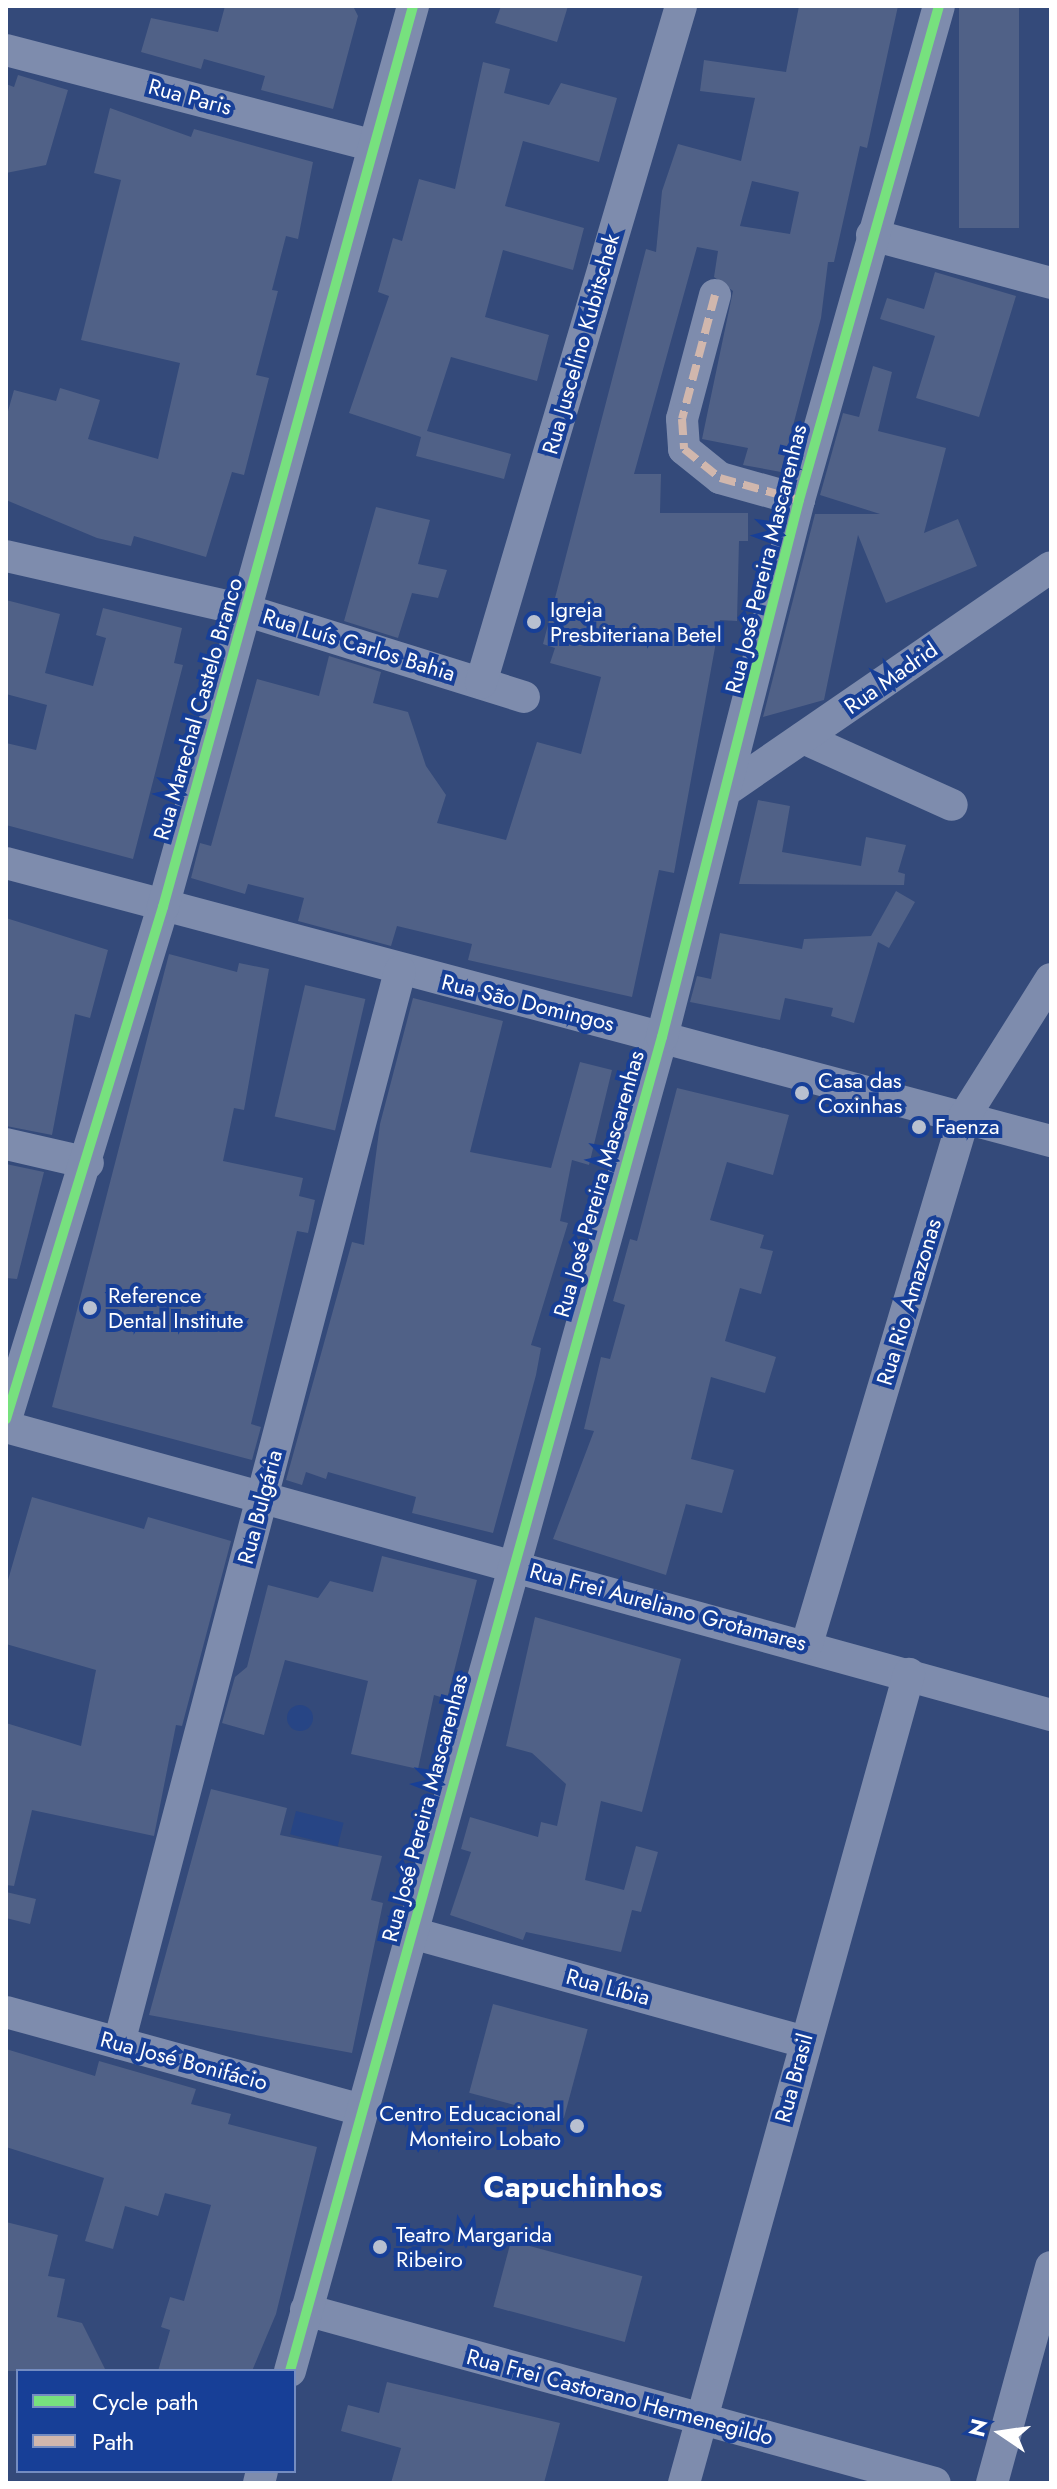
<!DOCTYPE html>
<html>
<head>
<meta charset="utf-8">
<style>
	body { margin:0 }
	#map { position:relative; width:1057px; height:2489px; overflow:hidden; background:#344a7a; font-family:Jost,sans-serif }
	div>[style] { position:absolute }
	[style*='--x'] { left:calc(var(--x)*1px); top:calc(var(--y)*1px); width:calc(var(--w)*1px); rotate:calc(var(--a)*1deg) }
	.water>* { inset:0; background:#274585; transform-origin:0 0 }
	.round { border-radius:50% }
	.building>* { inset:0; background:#506187; transform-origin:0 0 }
	.minor>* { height:32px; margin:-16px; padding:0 16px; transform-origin:16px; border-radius:16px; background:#7e8cad }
	.quiet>* { height:8px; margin-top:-4px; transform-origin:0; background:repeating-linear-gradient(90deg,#d1b7ad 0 16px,transparent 0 24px) }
	.cycleway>* { height:10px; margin:-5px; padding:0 5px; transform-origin:5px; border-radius:5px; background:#77e17e }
	.dots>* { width:22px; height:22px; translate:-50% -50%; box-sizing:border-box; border:4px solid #173f97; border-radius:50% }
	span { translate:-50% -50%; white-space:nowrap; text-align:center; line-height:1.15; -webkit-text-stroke:8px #173f97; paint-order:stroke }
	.street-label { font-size:22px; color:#fff }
	.poi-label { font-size:22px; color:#fff }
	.left { translate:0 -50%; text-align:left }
	.right { translate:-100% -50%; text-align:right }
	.district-label { font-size:30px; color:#fff; font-weight:700 }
	.frame { position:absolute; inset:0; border:8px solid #fff; pointer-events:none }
	.legend { position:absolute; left:16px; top:2369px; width:280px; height:104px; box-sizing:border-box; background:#173f97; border:2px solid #748cc1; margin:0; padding:10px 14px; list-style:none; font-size:24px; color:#fff }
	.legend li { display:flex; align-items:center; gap:16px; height:40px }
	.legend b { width:40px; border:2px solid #748cc1 }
	.north { position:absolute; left:961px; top:2393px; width:80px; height:80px; -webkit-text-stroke:6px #173f97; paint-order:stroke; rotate:283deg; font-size:22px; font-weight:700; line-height:32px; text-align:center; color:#fff }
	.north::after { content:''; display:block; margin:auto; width:28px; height:36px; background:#fff; clip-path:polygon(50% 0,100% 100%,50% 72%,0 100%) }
</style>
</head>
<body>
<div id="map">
	<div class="water">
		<div class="round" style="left:287px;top:1705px;width:26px;height:26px"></div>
		<div style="left:296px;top:1811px;width:49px;height:24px;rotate:14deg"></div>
	</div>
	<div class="building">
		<div style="clip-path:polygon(225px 6px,353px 6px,358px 16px,333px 109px,261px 90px,265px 76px,204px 59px,201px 69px,141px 52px,151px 18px,218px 32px)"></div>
		<div style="clip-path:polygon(501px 6px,568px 6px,557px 42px,495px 23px)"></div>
		<div style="clip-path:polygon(evenodd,799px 6px,898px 6px,867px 148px,860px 146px,834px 262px,828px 262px,821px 318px,781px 472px,743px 465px,748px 448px,702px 439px,733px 291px,714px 277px,718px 251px,697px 247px,634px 474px,661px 474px,660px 513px,748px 513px,748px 541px,739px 541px,737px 621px,720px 620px,674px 873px,659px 870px,632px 997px,468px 960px,472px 944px,397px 926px,391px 946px,298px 921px,304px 898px,248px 884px,245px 894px,191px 878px,200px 843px,211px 846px,257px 679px,319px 696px,329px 656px,381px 672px,373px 703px,408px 712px,426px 766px,446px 795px,437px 823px,506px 840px,537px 742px,581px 754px,601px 677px,550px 663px,555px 648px,543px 644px,646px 249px,656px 252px,662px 191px,678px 144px,741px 161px,755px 98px,700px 91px,704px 60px,786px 72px,799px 6px,752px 181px,799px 192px,790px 234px,740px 226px,752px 181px)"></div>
		<div style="left:959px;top:6px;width:60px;height:222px"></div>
		<div style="clip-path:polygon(483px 62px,510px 69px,504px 93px,549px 105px,561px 83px,617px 98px,599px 162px,523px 141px,505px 206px,584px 228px,573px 270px,503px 250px,485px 317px,549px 335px,537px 381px,451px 357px,427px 431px,511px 454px,504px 479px,416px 456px,421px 437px,349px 413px,389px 296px,378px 292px,393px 238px,402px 241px,419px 179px,455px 189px)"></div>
		<div style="clip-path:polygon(18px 75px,68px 90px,46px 165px,6px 173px,6px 84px,14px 87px)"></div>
		<div style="clip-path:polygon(110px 108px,191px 137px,194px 129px,313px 162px,298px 239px,286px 236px,272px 290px,278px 291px,256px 375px,269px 378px,244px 475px,232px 472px,206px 557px,134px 536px,131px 546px,97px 538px,6px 500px,6px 418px,14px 390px,56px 401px,60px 388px,100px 400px,88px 439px,158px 459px,180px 363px,81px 340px,121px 180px,94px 173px)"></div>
		<div style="clip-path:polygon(935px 272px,1016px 296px,979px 417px,916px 398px,935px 336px,880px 319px,887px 298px,924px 309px)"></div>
		<div style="clip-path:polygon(873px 366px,892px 372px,878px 431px,946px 448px,924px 533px,958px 519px,977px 566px,886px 603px,858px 535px,824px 700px,763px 717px,815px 514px,880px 514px,820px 495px,843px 413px,859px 417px)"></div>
		<div style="clip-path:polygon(376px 507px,430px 520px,418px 564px,447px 570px,438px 598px,412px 593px,398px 638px,344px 621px)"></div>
		<div style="clip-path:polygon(6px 600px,60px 614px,45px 673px,93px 686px,106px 638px,96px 635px,103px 608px,182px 628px,174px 663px,183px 665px,133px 859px,6px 825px,6px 743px,36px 750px,47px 705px,6px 694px)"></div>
		<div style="clip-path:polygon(758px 800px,790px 806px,782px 852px,861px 866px,866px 837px,906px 845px,898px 872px,905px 874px,904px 885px,739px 884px)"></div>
		<div style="clip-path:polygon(896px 891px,915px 902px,889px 948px,878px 942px,854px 1023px,831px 1016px,833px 1008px,785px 998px,780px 1020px,690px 1002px,697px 976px,711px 979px,720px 933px,802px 949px,804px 939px,871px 936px)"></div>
		<div style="clip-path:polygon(6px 918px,108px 950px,90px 1018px,75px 1014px,52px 1135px,6px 1126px)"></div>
		<div style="clip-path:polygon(169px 954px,237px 972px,239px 963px,269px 969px,244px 1110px,234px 1108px,223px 1161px,303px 1178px,299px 1196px,315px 1200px,308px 1233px,297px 1231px,251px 1424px,261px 1427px,252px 1460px,52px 1407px)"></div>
		<div style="left:305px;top:985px;width:62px;height:135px;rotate:13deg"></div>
		<div style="clip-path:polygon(413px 998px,503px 1021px,470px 1152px,551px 1168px,580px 1062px,612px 1070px,589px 1165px,572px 1160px,560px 1221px,568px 1223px,531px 1345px,541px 1348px,536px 1375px,493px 1533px,412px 1513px,416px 1497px,328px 1472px,326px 1479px,306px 1472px,302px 1485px,286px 1480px,352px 1242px,364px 1245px,380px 1124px)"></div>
		<div style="clip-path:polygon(677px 1088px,789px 1115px,773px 1175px,727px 1162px,710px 1220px,764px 1235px,760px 1248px,773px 1251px,761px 1294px,740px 1288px,725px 1341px,776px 1357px,765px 1393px,711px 1377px,691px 1459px,734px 1470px,722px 1513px,686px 1504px,666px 1575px,553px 1539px,594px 1431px,584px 1429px,601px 1357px,610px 1359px,625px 1305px,613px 1301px,630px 1239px,637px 1241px)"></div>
		<div style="clip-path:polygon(6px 1164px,44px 1172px,17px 1279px,6px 1278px)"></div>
		<div style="clip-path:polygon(32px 1497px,144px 1529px,148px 1517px,231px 1541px,182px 1726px,176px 1725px,154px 1836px,32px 1810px,14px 1886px,6px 1885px,6px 1723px,81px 1746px,96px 1670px,6px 1644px,6px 1587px)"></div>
		<div style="clip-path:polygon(382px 1556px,477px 1580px,447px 1699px,434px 1695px,418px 1769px,351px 1754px,368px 1681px,285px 1660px,264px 1735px,222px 1723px,235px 1677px,247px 1667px,268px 1585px,318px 1598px,330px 1581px,373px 1592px)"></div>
		<div style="clip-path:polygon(535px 1617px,681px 1659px,642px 1812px,601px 1801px,585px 1880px,624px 1890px,636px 1846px,658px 1852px,641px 1912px,632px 1910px,621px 1952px,526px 1932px,523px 1940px,450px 1915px,471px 1852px,461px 1849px,470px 1817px,538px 1837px,541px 1822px,557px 1826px,566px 1784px,532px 1753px,506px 1746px)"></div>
		<div style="clip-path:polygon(211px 1789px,287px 1808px,280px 1835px,382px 1856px,371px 1900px,383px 1903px,352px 2053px,149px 2015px)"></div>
		<div style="clip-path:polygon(6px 1892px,36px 1899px,30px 1924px,6px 1918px)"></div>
		<div style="left:493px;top:2004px;width:98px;height:92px;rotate:15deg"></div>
		<div style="clip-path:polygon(6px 2049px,95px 2076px,99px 2061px,196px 2089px,191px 2104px,231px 2114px,228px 2124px,317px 2147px,276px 2314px,252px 2371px,158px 2371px,170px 2330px,161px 2327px,170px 2297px,184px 2301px,211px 2205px,165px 2193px,158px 2216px,125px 2206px,113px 2249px,85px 2241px,104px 2178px,6px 2147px)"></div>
		<div style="clip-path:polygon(6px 2222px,58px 2235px,48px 2276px,65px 2279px,57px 2317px,82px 2323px,106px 2371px,6px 2371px)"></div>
		<div style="left:511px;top:2241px;width:136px;height:68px;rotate:15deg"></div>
		<div style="clip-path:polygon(387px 2382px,560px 2423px,544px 2483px,391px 2483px,401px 2448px,341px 2431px,348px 2405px,379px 2413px)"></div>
	</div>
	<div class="minor">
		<div style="--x:6;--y:50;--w:380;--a:14.6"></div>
		<div style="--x:872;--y:235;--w:185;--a:15"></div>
		<div style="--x:715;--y:295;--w:128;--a:104.9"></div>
		<div style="--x:682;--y:419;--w:30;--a:86"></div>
		<div style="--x:684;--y:449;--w:46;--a:38.9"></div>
		<div style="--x:720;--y:478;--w:82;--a:15.6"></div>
		<div style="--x:6;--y:556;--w:248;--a:12.8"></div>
		<div style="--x:248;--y:611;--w:289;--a:17.3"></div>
		<div style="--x:481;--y:683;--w:706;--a:-73.54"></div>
		<div style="--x:803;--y:738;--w:163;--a:24.2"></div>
		<div style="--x:731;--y:787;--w:388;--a:-34.5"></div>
		<div style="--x:6;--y:863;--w:1081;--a:14.9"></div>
		<div style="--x:6;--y:1144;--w:84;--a:13"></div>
		<div style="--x:6;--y:1419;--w:536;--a:-72.95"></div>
		<div style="--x:163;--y:907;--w:935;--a:-74.49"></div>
		<div style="--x:6;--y:1427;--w:1084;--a:15.41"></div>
		<div style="--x:807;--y:1644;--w:550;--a:-73.41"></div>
		<div style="--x:964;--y:1117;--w:163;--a:-57.8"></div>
		<div style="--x:412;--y:1933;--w:407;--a:15.5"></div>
		<div style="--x:6;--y:2012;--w:369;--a:15.4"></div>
		<div style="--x:119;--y:2043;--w:1108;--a:-75.31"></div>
		<div style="--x:306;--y:2310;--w:652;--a:15.38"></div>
		<div style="--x:290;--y:2371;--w:1385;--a:-74.42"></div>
		<div style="--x:662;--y:1037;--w:554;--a:-75.69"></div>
		<div style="--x:799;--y:500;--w:513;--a:-74.18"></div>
		<div style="--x:259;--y:2483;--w:12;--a:-76"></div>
		<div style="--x:684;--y:2483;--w:840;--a:-74.46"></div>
		<div style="--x:992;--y:2483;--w:224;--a:-74.7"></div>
	</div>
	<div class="quiet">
		<div style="--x:715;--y:295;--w:128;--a:104.9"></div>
		<div style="--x:682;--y:419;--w:30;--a:86"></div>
		<div style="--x:684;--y:449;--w:46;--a:38.9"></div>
		<div style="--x:720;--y:478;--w:82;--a:15.6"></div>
	</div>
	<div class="cycleway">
		<div style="--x:6;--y:1419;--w:536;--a:-72.95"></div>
		<div style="--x:163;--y:907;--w:935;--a:-74.49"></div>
		<div style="--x:290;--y:2371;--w:1385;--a:-74.42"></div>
		<div style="--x:662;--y:1037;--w:554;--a:-75.69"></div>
		<div style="--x:799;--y:500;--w:513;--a:-74.18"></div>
	</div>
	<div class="dots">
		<div style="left:534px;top:622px;background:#b8c0d0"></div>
		<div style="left:802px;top:1093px;background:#b8c0d0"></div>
		<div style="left:919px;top:1127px;background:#b8c0d0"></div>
		<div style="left:90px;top:1308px;background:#b8c0d0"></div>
		<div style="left:577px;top:2126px;background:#b8c0d0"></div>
		<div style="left:380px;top:2247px;background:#b8c0d0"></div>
	</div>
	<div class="street-label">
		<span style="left:190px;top:97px;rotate:15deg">Rua Paris</span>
		<span style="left:581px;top:344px;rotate:-74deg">Rua Juscelino Kubitschek</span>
		<span style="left:766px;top:559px;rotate:-76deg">Rua José Pereira Mascarenhas</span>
		<span style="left:359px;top:645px;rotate:17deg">Rua Luís Carlos Bahia</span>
		<span style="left:891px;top:678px;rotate:-35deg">Rua Madrid</span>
		<span style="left:198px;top:709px;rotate:-74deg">Rua Marechal Castelo Branco</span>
		<span style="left:528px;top:1003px;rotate:14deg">Rua São Domingos</span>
		<span style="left:599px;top:1184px;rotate:-74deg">Rua José Pereira Mascarenhas</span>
		<span style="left:909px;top:1302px;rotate:-73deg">Rua Rio Amazonas</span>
		<span style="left:260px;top:1507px;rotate:-75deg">Rua Bulgária</span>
		<span style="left:668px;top:1607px;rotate:15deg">Rua Frei Aureliano Grotamares</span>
		<span style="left:425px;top:1808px;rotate:-75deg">Rua José Pereira Mascarenhas</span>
		<span style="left:608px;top:1987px;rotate:15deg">Rua Líbia</span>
		<span style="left:184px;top:2061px;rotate:15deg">Rua José Bonifácio</span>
		<span style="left:794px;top:2078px;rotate:-75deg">Rua Brasil</span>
		<span style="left:620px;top:2397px;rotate:15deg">Rua Frei Castorano Hermenegildo</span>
	</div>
	<div class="poi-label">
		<span class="left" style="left:550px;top:622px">Igreja<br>Presbiteriana Betel</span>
		<span class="left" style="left:818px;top:1093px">Casa das<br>Coxinhas</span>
		<span class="left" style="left:935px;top:1127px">Faenza</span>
		<span class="left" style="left:108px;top:1308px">Reference<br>Dental Institute</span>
		<span class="right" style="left:561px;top:2126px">Centro Educacional<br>Monteiro Lobato</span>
		<span class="left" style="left:396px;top:2247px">Teatro Margarida<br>Ribeiro</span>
	</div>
	<div class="district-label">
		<span style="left:573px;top:2187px">Capuchinhos</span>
	</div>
	<div class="frame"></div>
	<ul class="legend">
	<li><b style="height:10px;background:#77e17e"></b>Cycle path</li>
	<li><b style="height:10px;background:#d1b7ad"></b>Path</li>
	</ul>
	<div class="north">N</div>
</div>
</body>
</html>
